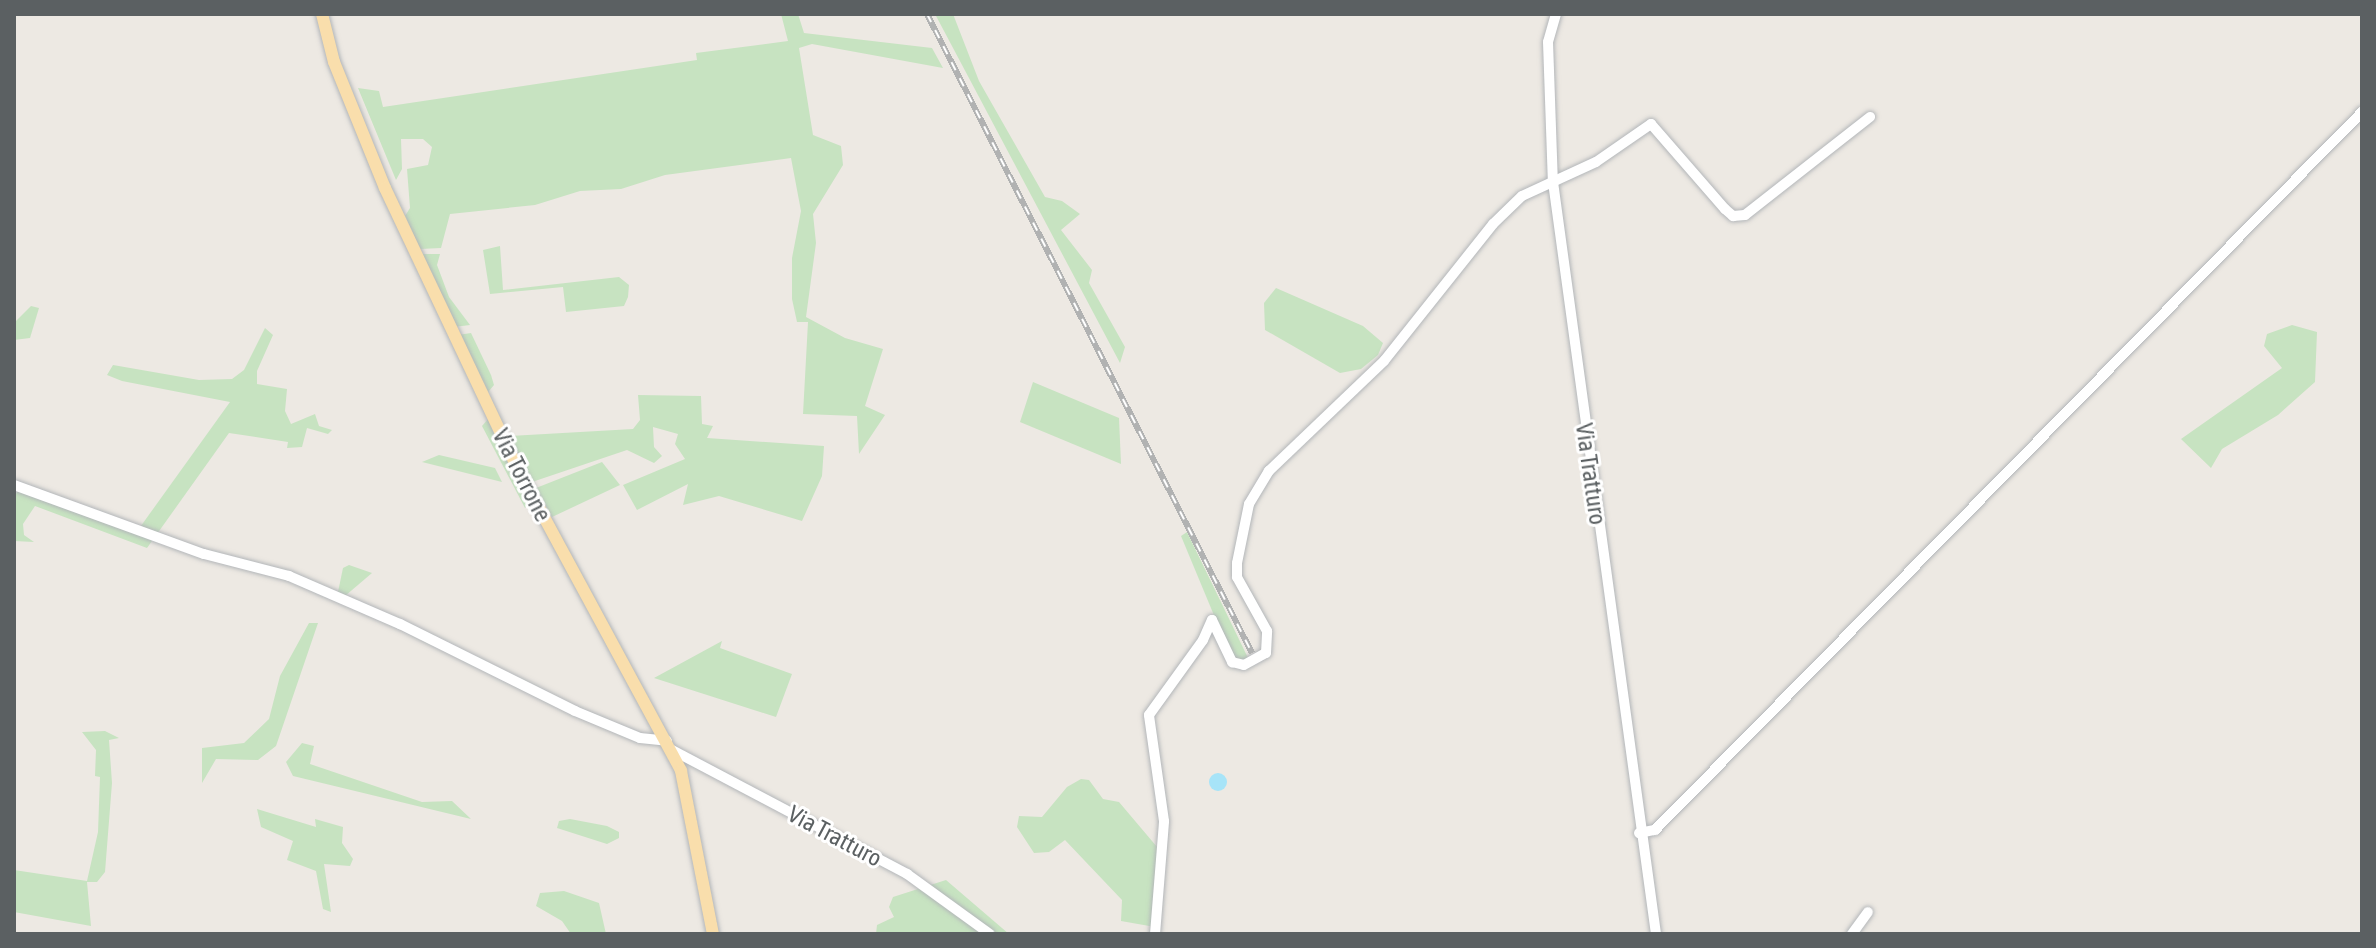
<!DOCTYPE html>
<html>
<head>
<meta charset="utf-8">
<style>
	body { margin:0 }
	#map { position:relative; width:2376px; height:948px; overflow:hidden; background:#ede9e3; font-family:"Asap Condensed",sans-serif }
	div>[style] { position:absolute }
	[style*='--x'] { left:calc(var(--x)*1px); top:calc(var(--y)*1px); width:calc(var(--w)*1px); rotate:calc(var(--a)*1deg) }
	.green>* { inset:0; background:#c7e3c1 }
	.water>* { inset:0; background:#a7e4f8 }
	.round { border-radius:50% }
	.roads { filter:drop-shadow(0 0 2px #b3b6b9) drop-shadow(0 0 2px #b3b6b9) }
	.minor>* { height:10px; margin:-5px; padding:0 5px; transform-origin:5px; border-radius:5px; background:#fff }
	.major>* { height:12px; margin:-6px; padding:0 6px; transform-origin:6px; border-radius:6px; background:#f9deac }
	.rail>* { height:6px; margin-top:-3px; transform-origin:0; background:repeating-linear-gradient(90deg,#fff 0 9px,#b1b2b2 0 18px); box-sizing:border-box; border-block:2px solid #b1b2b2 }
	span { translate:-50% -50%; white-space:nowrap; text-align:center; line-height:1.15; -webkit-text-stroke:6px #fff; paint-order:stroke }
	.street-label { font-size:24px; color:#5b6062 }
	.frame { position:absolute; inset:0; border:16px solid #5b6062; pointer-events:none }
</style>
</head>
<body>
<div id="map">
	<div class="green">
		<div style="clip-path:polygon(781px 14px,798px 14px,804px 33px,932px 48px,943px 68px,812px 44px,799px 48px,813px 135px,841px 146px,843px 165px,813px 214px,816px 243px,806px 317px,845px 338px,883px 349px,865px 406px,885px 415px,859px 454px,857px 416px,803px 414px,808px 322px,797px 322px,792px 299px,792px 258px,801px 211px,791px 158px,665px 175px,621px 189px,580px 191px,535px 205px,450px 214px,441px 248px,420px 249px,405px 216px,410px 208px,407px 169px,428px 165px,432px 147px,423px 139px,401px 139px,402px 169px,396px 180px,358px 88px,379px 91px,383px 107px,697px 60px,696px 53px,788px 41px)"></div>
		<div style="clip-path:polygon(935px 14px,953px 14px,979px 81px,1045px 197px,1062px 201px,1080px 214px,1061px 230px,1092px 270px,1089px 283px,1125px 347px,1120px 363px)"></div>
		<div style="clip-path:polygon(500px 246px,503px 290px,619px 277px,629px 285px,628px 297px,624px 306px,566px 312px,563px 287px,490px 294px,483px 250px)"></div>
		<div style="clip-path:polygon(421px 254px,440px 254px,437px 265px,449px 297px,470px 325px,454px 327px)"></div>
		<div style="clip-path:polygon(1276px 288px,1363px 326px,1383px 343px,1378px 355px,1361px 369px,1340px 373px,1265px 330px,1264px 303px)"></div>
		<div style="clip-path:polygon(31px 306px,39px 308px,30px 338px,14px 340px,14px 323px)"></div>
		<div style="clip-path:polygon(2292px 325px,2317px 332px,2315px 382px,2278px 415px,2222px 449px,2211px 468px,2181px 439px,2282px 368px,2264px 346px,2267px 334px)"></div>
		<div style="clip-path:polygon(265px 328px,273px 335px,257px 371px,257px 384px,287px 389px,285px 411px,291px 424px,315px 414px,319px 426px,332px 430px,328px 434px,307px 428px,302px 447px,287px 448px,288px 442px,229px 433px,147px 548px,35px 506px,23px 524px,24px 535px,34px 542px,14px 541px,14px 498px,19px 488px,138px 530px,230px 402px,122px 381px,107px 375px,113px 365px,199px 380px,232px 379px,244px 370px)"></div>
		<div style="clip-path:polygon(471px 333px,491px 375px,494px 385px,488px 392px,458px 335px)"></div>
		<div style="clip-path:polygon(1033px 382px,1119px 418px,1121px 464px,1020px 422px)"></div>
		<div style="clip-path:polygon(638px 395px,701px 396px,702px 424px,713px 426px,707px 438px,824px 446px,822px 476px,802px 521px,719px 496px,683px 505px,688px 484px,637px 510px,623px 485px,685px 459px,675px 444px,678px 434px,653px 427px,654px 447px,662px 456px,654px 463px,627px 450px,532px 482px,510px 436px,633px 429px,640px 420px)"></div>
		<div style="clip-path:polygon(489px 418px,530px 502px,525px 508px,482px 426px)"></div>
		<div style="clip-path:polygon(439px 455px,495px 468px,502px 482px,422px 462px)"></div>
		<div style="clip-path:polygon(602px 462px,620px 485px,552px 517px,536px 488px)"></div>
		<div style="clip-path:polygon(1187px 532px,1249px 660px,1233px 661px,1181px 536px)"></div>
		<div style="clip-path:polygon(349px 565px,372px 573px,345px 596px,338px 592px,343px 568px)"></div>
		<div style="clip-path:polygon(309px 623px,318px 623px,276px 746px,258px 760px,216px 759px,202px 783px,202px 748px,244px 743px,269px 719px,280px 676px)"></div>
		<div style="clip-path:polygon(722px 641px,720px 648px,792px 674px,776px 717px,654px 678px)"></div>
		<div style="clip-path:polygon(105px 731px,119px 738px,109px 740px,112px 783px,105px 872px,97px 882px,87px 882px,91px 926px,14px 912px,14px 870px,87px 881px,98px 832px,100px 777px,95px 776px,96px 750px,82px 732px)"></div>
		<div style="clip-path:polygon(302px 743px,314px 746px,310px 764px,422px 802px,452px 801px,471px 819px,293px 776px,286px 762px)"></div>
		<div style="clip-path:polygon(1081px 779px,1089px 780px,1103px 799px,1119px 802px,1163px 854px,1155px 927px,1121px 921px,1122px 900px,1065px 840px,1049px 852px,1034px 853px,1017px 827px,1019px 816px,1042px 817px,1067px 787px)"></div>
		<div style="clip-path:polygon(257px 809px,316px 827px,315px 819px,343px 827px,342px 843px,353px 859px,350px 866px,324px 864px,331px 912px,323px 909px,316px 871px,287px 860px,293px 841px,261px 827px)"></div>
		<div style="clip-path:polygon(570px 819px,607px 826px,619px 832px,619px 838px,607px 844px,557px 828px,559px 821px)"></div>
		<div style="clip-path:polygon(946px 880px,1009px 934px,995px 934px,985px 925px,979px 934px,876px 934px,877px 925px,894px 917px,889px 907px,893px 897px)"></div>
		<div style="clip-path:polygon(564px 891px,599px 903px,606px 934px,571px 934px,562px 921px,536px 906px,540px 893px)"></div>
	</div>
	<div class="water">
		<div class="round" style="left:1209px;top:773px;width:18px;height:18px"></div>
	</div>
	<div class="roads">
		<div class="minor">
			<div style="--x:1556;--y:14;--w:29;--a:106"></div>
			<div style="--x:1548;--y:42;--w:140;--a:88"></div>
			<div style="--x:1553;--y:182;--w:759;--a:82.2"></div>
			<div style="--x:14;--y:485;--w:202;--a:20"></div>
			<div style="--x:204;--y:554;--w:88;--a:14.5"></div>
			<div style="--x:289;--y:576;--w:121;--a:23.4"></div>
			<div style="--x:400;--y:624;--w:195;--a:26.4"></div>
			<div style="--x:575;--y:711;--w:70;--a:22.6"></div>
			<div style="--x:640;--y:738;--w:27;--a:6"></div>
			<div style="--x:672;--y:750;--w:266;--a:27.8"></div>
			<div style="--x:907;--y:874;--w:102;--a:35.9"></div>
			<div style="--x:1639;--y:833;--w:16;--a:-11"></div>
			<div style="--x:1655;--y:830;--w:1008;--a:-45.44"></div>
			<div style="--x:1155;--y:934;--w:113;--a:-85.4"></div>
			<div style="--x:1164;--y:821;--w:107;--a:-98.1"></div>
			<div style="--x:1149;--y:715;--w:92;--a:-54.2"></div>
			<div style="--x:1203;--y:640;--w:22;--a:-66"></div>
			<div style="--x:1212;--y:620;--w:47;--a:64.5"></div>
			<div style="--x:1232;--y:662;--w:12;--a:14"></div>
			<div style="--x:1244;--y:665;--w:25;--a:-29"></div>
			<div style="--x:1266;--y:653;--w:22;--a:-87"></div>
			<div style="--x:1267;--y:631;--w:62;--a:-119.1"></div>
			<div style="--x:1237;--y:577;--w:14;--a:-90"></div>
			<div style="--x:1237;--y:563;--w:60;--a:-78.5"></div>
			<div style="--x:1249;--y:504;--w:39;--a:-59"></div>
			<div style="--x:1269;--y:471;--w:159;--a:-43.7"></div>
			<div style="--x:1384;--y:361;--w:175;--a:-51.5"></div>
			<div style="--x:1493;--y:224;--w:40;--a:-44"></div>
			<div style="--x:1522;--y:196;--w:81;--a:-24.7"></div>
			<div style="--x:1596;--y:162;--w:67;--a:-34.6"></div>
			<div style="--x:1651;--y:124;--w:113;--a:49"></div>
			<div style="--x:1725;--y:209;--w:11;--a:41"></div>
			<div style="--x:1733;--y:216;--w:12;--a:-5"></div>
			<div style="--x:1745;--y:215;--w:159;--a:-38.1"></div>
			<div style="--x:1852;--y:934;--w:27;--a:-54"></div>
		</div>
		<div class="major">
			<div style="--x:322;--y:14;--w:49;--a:76"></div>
			<div style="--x:334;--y:62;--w:136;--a:68"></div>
			<div style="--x:385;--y:188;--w:311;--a:64.7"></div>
			<div style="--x:518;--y:469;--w:343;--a:61.6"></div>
			<div style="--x:681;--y:771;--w:166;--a:78.9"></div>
		</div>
	</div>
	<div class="rail">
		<div style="--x:927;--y:14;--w:717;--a:63.04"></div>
	</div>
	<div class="street-label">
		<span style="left:1591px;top:474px;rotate:82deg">Via Tratturo</span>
		<span style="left:522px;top:475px;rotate:63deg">Via Torrone</span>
		<span style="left:835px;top:836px;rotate:28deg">Via Tratturo</span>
	</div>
	<div class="frame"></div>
</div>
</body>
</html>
